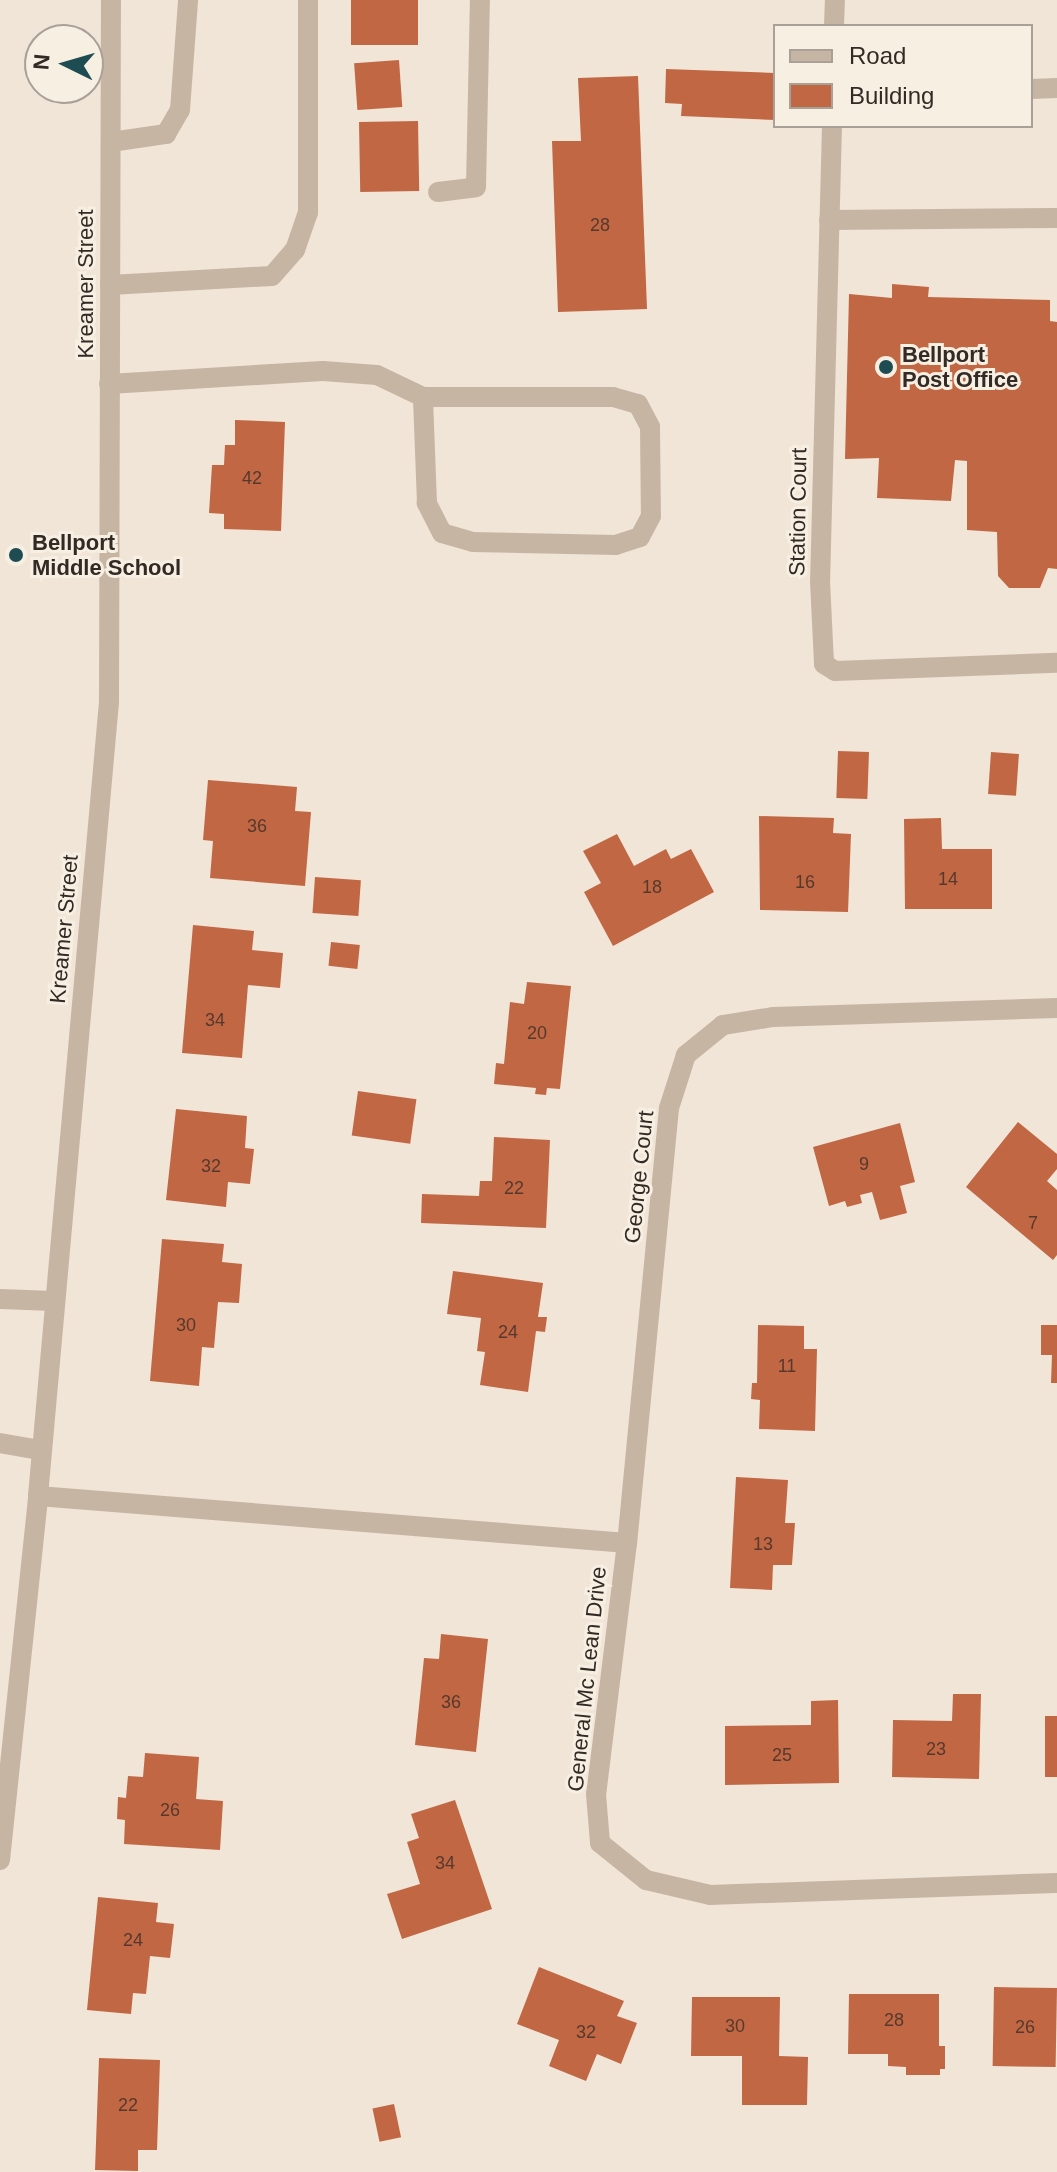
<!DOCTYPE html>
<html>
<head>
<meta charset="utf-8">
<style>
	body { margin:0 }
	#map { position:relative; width:1057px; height:2172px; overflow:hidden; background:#f0e5d7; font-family:Helvetica,sans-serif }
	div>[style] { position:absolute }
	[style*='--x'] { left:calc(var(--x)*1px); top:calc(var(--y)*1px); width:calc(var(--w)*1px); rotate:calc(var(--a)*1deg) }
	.building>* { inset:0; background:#c16744; transform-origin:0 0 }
	.lane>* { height:20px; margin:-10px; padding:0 10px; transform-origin:10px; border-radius:10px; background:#c7b5a4 }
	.street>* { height:20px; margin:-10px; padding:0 10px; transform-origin:10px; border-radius:10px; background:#c7b5a4 }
	.dots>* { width:22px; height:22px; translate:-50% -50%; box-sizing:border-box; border:4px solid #f8efe3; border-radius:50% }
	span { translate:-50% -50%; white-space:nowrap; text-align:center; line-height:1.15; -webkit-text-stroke:6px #f8efe3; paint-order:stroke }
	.number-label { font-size:18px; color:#56392d }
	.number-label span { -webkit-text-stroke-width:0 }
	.street-label { font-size:22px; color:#332a25 }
	.poi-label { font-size:22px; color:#332a25; font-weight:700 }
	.left { translate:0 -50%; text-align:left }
	.legend { position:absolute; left:773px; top:24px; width:260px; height:104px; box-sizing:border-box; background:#f8efe3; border:2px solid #a9a097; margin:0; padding:10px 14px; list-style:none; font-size:24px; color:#332a25 }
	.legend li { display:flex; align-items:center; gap:16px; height:40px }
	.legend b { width:40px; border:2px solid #a9a097 }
	.north { position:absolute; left:24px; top:24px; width:80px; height:80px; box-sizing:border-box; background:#f8efe3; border:2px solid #a9a097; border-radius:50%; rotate:275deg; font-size:22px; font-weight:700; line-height:32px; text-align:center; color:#332a25 }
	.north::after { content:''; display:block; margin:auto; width:28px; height:36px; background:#1d4d52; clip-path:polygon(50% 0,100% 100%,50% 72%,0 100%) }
</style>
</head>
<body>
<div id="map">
	<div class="building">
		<div style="left:351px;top:0;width:67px;height:45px"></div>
		<div style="left:399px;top:60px;width:47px;height:45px;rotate:86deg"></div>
		<div style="clip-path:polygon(666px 69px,775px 73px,775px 120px,681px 116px,682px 104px,665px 103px)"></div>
		<div style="clip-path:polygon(638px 76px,647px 309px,558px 312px,552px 141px,581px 141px,578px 78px)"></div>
		<div style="left:418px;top:121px;width:70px;height:59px;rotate:89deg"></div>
		<div style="clip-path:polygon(892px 284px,929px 287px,928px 297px,1050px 300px,1050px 321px,1057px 322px,1057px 569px,1048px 568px,1040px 588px,1009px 588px,998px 576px,997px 532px,967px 530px,967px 461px,955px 460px,951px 501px,877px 498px,879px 458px,845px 459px,849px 294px,892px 298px)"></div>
		<div style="clip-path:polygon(235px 420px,285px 422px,281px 531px,224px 529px,224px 514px,209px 513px,212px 465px,224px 465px,225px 445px,235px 445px)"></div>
		<div style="left:838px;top:751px;width:31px;height:47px;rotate:2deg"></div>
		<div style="left:991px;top:752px;width:28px;height:42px;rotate:4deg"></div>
		<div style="clip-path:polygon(208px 780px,297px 787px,295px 811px,311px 812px,305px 886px,210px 878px,213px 841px,203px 840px)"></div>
		<div style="clip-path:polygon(759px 816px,834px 818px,833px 833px,851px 834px,848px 912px,760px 910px)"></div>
		<div style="clip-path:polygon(941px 818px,942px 849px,992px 849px,992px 909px,905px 909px,904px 819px)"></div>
		<div style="clip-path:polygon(617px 834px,634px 866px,666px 849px,671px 859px,691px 849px,714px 892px,613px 946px,584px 892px,601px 883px,583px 851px)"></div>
		<div style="left:315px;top:877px;width:46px;height:36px;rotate:4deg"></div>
		<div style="clip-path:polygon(193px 925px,254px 931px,252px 950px,283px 953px,280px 988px,248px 985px,242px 1058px,182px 1053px)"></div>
		<div style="left:331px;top:942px;width:29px;height:24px;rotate:6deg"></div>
		<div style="clip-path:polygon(527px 982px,571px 986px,560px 1089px,547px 1088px,546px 1095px,535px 1094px,536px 1088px,494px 1084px,496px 1063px,504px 1064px,510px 1002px,524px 1004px)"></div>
		<div style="left:358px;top:1091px;width:59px;height:45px;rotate:8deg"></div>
		<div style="clip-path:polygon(176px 1109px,247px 1116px,245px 1148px,254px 1149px,250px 1184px,228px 1182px,226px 1207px,166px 1200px)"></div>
		<div style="clip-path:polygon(1018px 1122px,1057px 1154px,1057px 1169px,1047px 1181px,1057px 1190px,1057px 1255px,1053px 1260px,966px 1187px)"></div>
		<div style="clip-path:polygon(900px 1123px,915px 1182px,900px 1186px,907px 1213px,880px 1220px,872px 1192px,860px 1195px,862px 1203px,847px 1207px,845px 1201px,829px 1206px,813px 1147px)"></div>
		<div style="clip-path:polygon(494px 1137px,550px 1140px,546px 1228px,421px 1223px,422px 1194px,479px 1196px,480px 1181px,492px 1181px)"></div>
		<div style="clip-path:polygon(162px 1239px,224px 1244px,222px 1262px,242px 1264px,239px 1303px,218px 1302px,214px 1348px,202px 1347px,199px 1386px,150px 1381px)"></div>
		<div style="clip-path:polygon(453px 1271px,543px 1283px,538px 1317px,547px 1317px,545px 1332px,536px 1331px,528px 1392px,480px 1385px,485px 1352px,477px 1351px,481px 1318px,447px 1314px)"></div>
		<div style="clip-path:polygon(758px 1325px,804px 1326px,804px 1349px,817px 1349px,815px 1431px,759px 1429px,760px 1400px,751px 1399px,752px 1383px,757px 1383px)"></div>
		<div style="clip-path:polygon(1041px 1325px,1057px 1325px,1057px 1383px,1051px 1383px,1052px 1355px,1041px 1355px)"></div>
		<div style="clip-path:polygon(736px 1477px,788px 1480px,785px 1523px,795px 1523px,792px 1565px,773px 1565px,772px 1590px,730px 1588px)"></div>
		<div style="clip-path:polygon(441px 1634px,488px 1639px,476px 1752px,415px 1745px,424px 1658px,439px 1659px)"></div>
		<div style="clip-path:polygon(953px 1694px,981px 1694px,979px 1779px,892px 1777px,893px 1720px,952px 1721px)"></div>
		<div style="clip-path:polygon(838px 1700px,839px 1783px,725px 1785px,725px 1726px,811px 1725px,811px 1701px)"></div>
		<div style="left:1045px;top:1716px;width:12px;height:61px"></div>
		<div style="clip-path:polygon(145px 1753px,199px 1757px,196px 1799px,223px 1801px,220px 1850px,124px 1844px,125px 1820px,117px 1819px,118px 1797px,126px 1798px,128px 1776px,143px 1777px)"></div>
		<div style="clip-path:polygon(455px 1800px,492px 1909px,402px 1939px,387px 1894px,420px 1884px,407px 1842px,419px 1838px,411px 1814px)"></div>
		<div style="clip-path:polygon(98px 1897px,158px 1903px,156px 1922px,174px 1924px,170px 1958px,150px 1956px,146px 1994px,133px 1993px,131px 2014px,87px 2010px)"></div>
		<div style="clip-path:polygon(539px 1967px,624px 2001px,617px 2016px,637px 2023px,621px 2064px,597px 2054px,586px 2081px,549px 2066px,559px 2040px,517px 2024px)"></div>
		<div style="left:994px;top:1987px;width:63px;height:79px;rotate:1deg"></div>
		<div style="clip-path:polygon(849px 1994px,939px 1994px,939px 2046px,945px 2046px,945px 2069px,940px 2069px,940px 2075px,906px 2075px,906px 2067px,888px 2066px,888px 2054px,848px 2054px)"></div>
		<div style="clip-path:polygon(692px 1997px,780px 1997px,779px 2056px,808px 2057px,807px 2105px,742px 2105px,742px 2056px,691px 2056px)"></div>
		<div style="clip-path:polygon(99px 2058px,160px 2060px,157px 2150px,138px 2150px,138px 2171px,95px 2170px)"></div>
		<div style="left:394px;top:2104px;width:34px;height:22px;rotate:78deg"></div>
	</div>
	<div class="lane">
		<div style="--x:834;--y:26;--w:26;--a:-88"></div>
		<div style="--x:1031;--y:89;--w:26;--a:-2"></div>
		<div style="--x:832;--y:126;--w:455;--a:91.5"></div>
		<div style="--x:820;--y:581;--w:83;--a:87.2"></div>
		<div style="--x:824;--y:664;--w:13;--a:32"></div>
		<div style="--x:835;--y:671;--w:222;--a:-2.1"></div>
		<div style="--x:111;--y:142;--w:56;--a:-8.3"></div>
		<div style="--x:166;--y:134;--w:28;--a:-60"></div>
		<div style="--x:180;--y:110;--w:110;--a:-85.8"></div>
		<div style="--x:438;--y:192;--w:38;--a:-7"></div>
		<div style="--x:476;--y:187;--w:187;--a:-88.8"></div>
		<div style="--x:829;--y:220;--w:228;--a:-0.5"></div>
		<div style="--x:110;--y:285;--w:162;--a:-3.2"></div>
		<div style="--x:272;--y:276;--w:35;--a:-49"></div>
		<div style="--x:295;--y:250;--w:39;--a:-71"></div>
		<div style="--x:308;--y:213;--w:213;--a:-90"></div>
		<div style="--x:109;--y:384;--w:214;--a:-3.5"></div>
		<div style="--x:323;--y:371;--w:54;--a:4.2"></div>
		<div style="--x:377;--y:375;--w:51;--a:25.6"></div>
		<div style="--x:423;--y:397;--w:190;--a:0"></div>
		<div style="--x:613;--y:397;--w:26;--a:16"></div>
		<div style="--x:638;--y:404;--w:26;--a:62"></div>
		<div style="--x:650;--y:427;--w:89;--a:89.4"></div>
		<div style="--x:651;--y:516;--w:24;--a:118"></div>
		<div style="--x:640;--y:537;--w:25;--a:162"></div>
		<div style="--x:616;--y:545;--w:143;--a:-178.8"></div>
		<div style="--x:473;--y:542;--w:32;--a:-164"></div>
		<div style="--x:442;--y:533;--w:34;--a:-117"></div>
		<div style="--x:427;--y:503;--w:106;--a:-92.2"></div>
		<div style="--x:0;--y:1299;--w:53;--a:2.2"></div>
		<div style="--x:0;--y:1443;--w:41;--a:9.9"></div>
	</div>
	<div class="street">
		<div style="--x:1057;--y:1008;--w:284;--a:178.2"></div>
		<div style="--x:773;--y:1017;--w:51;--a:170.9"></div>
		<div style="--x:723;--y:1025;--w:48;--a:141"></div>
		<div style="--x:686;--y:1055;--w:56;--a:107.8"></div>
		<div style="--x:669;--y:1108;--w:437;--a:95.5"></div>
		<div style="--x:627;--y:1543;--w:253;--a:97"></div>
		<div style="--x:596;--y:1794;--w:49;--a:85.3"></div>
		<div style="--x:600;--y:1843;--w:59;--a:38.8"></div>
		<div style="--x:646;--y:1880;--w:66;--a:13.2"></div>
		<div style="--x:710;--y:1895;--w:347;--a:-2"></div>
		<div style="--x:38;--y:1496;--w:591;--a:4.56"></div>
		<div style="--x:0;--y:1860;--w:366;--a:-84"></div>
		<div style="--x:38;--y:1496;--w:797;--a:-84.89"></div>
		<div style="--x:109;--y:702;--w:702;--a:-89.84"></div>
	</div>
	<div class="dots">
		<div style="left:886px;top:367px;background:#1d4d52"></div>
		<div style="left:16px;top:555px;background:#1d4d52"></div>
	</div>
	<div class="number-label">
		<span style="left:600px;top:225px">28</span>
		<span style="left:252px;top:478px">42</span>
		<span style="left:257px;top:826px">36</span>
		<span style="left:948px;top:879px">14</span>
		<span style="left:805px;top:882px">16</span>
		<span style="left:652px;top:887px">18</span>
		<span style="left:215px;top:1020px">34</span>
		<span style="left:537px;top:1033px">20</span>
		<span style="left:864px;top:1164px">9</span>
		<span style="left:211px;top:1166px">32</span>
		<span style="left:514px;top:1188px">22</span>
		<span style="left:1033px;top:1223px">7</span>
		<span style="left:186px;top:1325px">30</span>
		<span style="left:508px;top:1332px">24</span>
		<span style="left:787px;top:1366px">11</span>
		<span style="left:763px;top:1544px">13</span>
		<span style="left:451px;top:1702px">36</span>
		<span style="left:936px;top:1749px">23</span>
		<span style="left:782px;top:1755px">25</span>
		<span style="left:170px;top:1810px">26</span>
		<span style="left:445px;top:1863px">34</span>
		<span style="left:133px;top:1940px">24</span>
		<span style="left:894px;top:2020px">28</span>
		<span style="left:735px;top:2026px">30</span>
		<span style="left:1025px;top:2027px">26</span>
		<span style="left:586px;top:2032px">32</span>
		<span style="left:128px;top:2105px">22</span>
	</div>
	<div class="street-label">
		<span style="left:86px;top:284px;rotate:-90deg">Kreamer Street</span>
		<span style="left:798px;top:512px;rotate:-89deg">Station Court</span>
		<span style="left:64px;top:929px;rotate:-85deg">Kreamer Street</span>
		<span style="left:639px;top:1177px;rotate:-84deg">George Court</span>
		<span style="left:587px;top:1679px;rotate:-84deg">General Mc Lean Drive</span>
	</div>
	<div class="poi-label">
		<span class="left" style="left:902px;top:367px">Bellport<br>Post Office</span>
		<span class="left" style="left:32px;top:555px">Bellport<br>Middle School</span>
	</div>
	<ul class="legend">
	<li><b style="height:10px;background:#c7b5a4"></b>Road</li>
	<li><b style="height:22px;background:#c16744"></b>Building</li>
	</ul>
	<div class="north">N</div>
</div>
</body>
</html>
